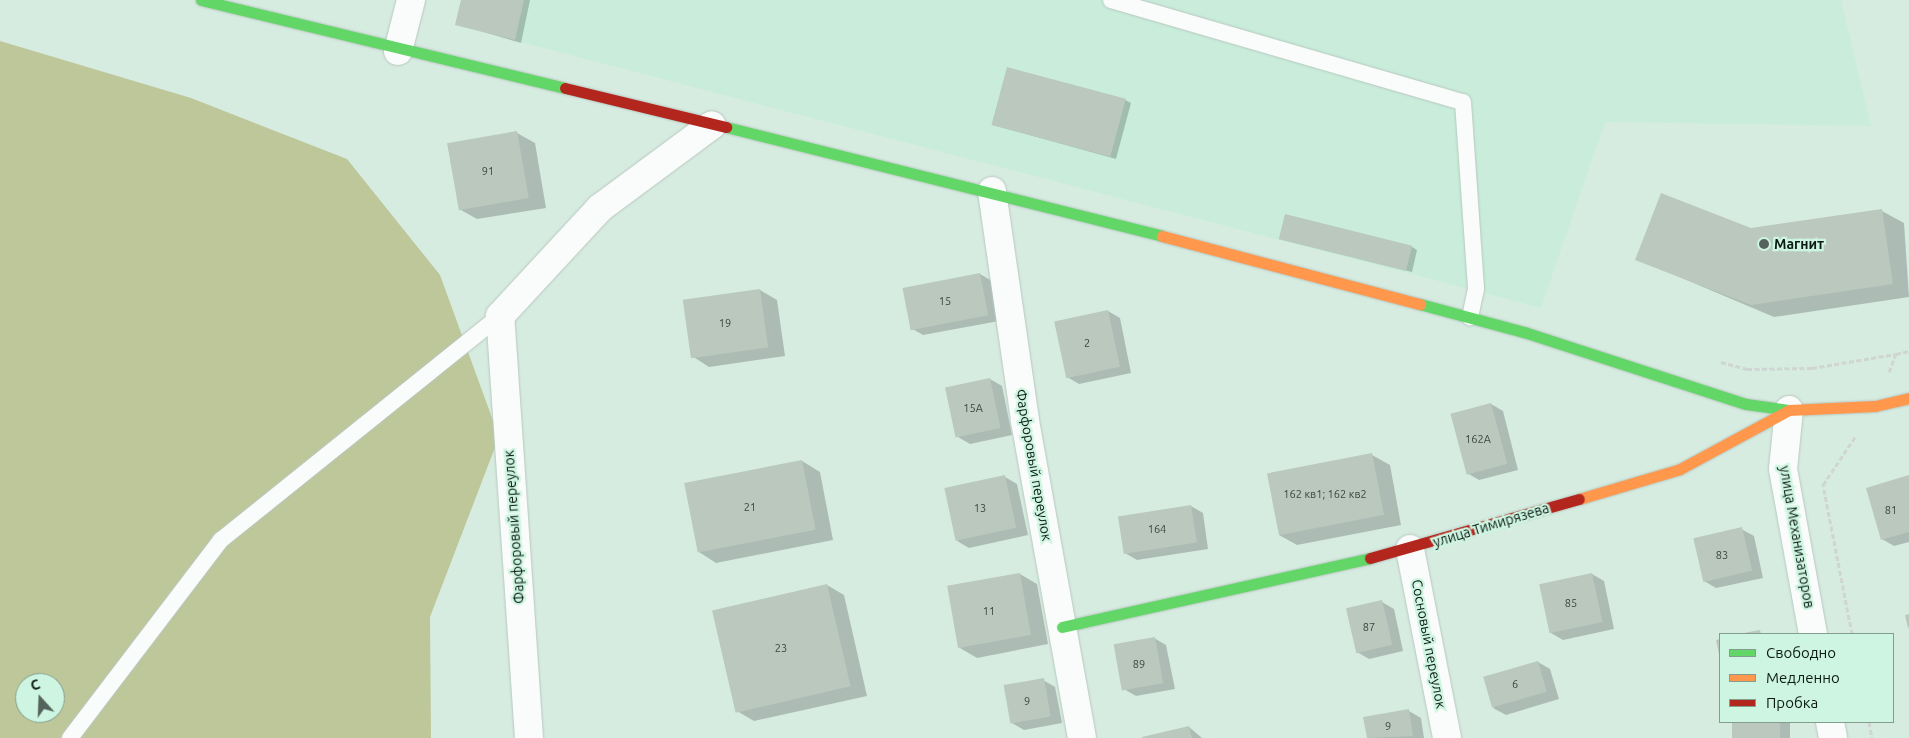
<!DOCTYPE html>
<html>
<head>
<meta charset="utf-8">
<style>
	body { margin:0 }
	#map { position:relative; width:1909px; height:738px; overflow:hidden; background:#d7ece1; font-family:Ubuntu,sans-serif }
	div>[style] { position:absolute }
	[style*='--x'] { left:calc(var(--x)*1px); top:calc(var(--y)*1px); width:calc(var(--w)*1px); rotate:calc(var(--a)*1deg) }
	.built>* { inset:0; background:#c9edda }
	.forest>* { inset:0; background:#bec799 }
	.shadow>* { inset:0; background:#0003; transform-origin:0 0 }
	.building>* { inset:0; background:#bac8bd; transform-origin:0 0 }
	.path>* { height:3px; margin-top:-1.5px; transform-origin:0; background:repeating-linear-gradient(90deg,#cfd5d2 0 5px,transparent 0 7.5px) }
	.roads { filter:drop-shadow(0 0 1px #b8c8c0) drop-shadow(0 0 1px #b8c8c0) }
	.lane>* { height:16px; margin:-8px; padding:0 8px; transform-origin:8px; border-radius:8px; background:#f9fcfa }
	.street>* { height:28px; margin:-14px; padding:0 14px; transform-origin:14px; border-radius:14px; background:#f9fcfa }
	.fast>* { height:11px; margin:-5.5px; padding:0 5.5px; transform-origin:5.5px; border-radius:5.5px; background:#63d668 }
	.slow>* { height:11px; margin:-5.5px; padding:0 5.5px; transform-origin:5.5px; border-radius:5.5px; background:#ff974d }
	.jam>* { height:11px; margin:-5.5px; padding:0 5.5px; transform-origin:5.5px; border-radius:5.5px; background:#b3261e }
	.dots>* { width:14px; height:14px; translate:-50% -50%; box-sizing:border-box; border:2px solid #cef5e1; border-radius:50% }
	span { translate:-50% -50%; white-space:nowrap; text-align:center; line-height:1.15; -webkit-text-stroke:4.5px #cef5e1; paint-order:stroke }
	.number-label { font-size:11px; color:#38463f }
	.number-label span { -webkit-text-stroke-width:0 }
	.poi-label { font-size:14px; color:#0d1b15; font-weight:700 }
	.left { translate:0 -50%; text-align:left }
	.street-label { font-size:14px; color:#0d1b15 }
	.legend { position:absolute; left:1719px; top:633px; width:175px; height:90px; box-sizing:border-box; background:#cef5e1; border:1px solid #819e8f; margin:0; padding:6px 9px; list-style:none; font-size:15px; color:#0d1b15 }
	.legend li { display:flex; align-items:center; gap:10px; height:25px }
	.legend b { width:25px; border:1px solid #819e8f }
	.north { position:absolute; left:15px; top:673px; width:50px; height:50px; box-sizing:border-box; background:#cef5e1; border:1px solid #819e8f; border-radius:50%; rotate:340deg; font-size:14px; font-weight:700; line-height:20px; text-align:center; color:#0d1b15 }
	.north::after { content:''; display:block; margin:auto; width:18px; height:22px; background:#54645c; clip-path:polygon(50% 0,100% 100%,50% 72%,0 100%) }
</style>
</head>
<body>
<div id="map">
	<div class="built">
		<div style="clip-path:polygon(461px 0,1841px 0,1871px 126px,1605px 122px,1541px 308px,455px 25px)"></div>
	</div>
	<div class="forest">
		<div style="clip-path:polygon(evenodd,0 41px,191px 98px,347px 159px,440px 275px,499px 437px,430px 617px,431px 738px,0 738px,0 41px,25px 683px,55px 683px,55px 713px,25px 713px,25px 683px)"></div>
	</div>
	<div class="shadow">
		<div style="clip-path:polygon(462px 0,530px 0,521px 43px,457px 24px)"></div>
		<div style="clip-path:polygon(1125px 100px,1131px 103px,1116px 159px,993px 125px)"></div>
		<div style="clip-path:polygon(517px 133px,535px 143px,546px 208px,477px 219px,459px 209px)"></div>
		<div style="clip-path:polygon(1882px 211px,1904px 223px,1909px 297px,1774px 317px,1637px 259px,1751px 229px)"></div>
		<div style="clip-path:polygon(1280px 238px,1412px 247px,1417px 250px,1412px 272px)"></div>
		<div style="clip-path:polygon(980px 274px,992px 281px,999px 321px,923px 335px,911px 328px)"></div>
		<div style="clip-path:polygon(760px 290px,777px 300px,785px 356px,709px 367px,692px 356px)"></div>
		<div style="clip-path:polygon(1108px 311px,1120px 318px,1131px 373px,1079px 384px,1067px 377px)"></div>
		<div style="clip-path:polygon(990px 379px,1002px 386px,1012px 435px,970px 444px,958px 437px)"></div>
		<div style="clip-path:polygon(1491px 404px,1503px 411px,1518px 470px,1479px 480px,1467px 473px)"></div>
		<div style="clip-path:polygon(1372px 455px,1390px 465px,1401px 525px,1297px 545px,1279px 535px)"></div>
		<div style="clip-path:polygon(802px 461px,820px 472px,833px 540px,716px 563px,699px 552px)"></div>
		<div style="clip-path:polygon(1005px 477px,1017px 484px,1028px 535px,969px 548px,957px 541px)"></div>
		<div style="clip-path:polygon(1909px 477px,1909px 542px,1894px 546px,1882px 539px)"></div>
		<div style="clip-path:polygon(1191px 506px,1203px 513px,1208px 549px,1137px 560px,1125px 553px)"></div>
		<div style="clip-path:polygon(1741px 529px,1754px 536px,1763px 578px,1716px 588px,1704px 581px)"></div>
		<div style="clip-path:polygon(1020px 574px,1037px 584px,1048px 644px,977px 658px,960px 648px)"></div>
		<div style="clip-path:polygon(1592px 574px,1604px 581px,1614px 629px,1563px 640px,1551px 633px)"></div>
		<div style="clip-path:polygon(827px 585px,844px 595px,867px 696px,754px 721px,737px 711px)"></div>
		<div style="clip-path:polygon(1382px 602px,1394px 609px,1403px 651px,1369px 659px,1357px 652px)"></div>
		<div style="clip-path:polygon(1154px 638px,1166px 645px,1175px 689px,1136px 696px,1124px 689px)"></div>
		<div style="clip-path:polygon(1538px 662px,1550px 669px,1559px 699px,1506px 715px,1493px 708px)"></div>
		<div style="clip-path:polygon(1043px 680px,1055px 687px,1062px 723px,1024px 730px,1012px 723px)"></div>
		<div style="clip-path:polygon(1409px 711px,1421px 718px,1424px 738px,1368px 738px,1365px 718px)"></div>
		<div style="left:1733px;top:722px;width:57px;height:16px"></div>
		<div style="clip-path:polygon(1189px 727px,1202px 738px,1145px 738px)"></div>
	</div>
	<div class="building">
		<div style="clip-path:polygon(461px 0,524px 0,515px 40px,455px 25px)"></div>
		<div style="left:1007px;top:67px;width:123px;height:60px;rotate:15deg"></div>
		<div style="left:517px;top:131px;width:68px;height:71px;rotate:80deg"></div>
		<div style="clip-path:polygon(1661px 193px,1751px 228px,1882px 209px,1893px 284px,1751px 305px,1635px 260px)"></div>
		<div style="left:1285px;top:214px;width:131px;height:26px;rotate:14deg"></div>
		<div style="left:980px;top:273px;width:43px;height:79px;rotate:79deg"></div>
		<div style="left:760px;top:289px;width:59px;height:78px;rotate:82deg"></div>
		<div style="left:1108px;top:310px;width:58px;height:55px;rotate:78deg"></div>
		<div style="left:990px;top:378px;width:51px;height:46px;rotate:78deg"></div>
		<div style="left:1491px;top:403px;width:63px;height:42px;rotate:75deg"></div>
		<div style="left:1372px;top:453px;width:63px;height:107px;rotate:79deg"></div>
		<div style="left:802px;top:460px;width:71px;height:120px;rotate:79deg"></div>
		<div style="left:1005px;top:475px;width:54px;height:62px;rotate:78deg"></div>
		<div style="clip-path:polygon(1909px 475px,1909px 532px,1881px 540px,1866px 488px)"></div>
		<div style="left:1191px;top:505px;width:38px;height:74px;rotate:81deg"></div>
		<div style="left:1742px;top:527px;width:45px;height:50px;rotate:77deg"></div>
		<div style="left:1020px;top:573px;width:63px;height:74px;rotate:80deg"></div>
		<div style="left:1592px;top:573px;width:50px;height:54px;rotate:78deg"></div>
		<div style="left:827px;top:584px;width:105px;height:118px;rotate:77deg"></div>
		<div style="left:1382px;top:600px;width:46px;height:37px;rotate:77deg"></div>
		<div style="clip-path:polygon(1909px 614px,1909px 627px,1908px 628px,1905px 615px)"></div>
		<div style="clip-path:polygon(1760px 630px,1761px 634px,1744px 634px,1744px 633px)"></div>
		<div style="left:1155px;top:637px;width:47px;height:42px;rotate:80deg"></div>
		<div style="clip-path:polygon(1720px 639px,1720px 653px,1719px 654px,1716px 640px)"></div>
		<div style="left:1538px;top:661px;width:32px;height:57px;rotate:74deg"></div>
		<div style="left:1044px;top:678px;width:39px;height:41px;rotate:80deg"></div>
		<div style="clip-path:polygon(1409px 709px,1413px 736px,1367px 738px,1363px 717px)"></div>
		<div style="left:1732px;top:722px;width:48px;height:16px"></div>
		<div style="clip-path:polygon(1189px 726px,1192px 738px,1142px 738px,1142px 737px)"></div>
	</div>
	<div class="path">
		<div style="--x:1721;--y:362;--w:27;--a:15"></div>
		<div style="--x:1747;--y:369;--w:65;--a:-0.9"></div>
		<div style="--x:1812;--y:368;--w:85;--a:-9.5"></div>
		<div style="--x:1889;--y:372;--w:19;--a:-69"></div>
		<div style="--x:1896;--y:354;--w:13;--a:-13"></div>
		<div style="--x:1852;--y:634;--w:152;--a:-101"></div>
		<div style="--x:1823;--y:485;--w:58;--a:-56.3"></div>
		<div style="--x:1869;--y:722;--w:16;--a:79"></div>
	</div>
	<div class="roads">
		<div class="lane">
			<div style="--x:1111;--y:0;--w:366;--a:16.2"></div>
			<div style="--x:1463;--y:102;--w:187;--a:86"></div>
			<div style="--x:1476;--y:289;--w:29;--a:102"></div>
			<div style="--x:70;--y:738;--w:249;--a:-52.7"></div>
			<div style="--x:221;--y:540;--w:358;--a:-38.8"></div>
		</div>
		<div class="street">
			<div style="--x:398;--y:51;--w:53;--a:-75.7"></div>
			<div style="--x:992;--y:191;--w:232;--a:81.8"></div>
			<div style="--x:1025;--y:421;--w:322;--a:79.8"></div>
			<div style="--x:1789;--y:410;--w:59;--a:95.8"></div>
			<div style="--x:1783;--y:469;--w:168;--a:79.7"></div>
			<div style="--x:1410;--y:549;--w:193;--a:78.9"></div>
			<div style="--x:1830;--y:722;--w:16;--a:79"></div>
			<div style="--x:529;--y:738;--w:423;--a:-93.9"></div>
			<div style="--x:500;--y:316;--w:147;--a:-47.2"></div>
			<div style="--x:600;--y:208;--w:139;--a:-36.5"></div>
		</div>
		<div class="fast">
			<div style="--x:201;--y:0;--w:374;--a:13.6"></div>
			<div style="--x:726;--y:127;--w:449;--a:14"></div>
			<div style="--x:1420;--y:304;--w:108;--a:15.1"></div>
			<div style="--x:1524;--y:332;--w:233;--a:18"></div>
			<div style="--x:1746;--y:404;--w:43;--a:7.9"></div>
			<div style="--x:1062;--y:627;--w:316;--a:-12.6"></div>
		</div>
		<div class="slow">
			<div style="--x:1162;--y:236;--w:267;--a:14.8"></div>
			<div style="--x:1579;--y:499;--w:105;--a:-16.5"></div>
			<div style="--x:1680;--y:469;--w:124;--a:-28.4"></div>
			<div style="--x:1789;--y:410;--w:86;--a:-2.7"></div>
			<div style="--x:1875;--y:406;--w:35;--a:-13"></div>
		</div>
		<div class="jam">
			<div style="--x:565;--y:88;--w:166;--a:13.6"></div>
			<div style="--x:1370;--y:558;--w:217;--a:-15.8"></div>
		</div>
	</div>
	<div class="dots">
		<div style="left:1764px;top:244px;background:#54645c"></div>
	</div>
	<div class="number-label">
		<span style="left:488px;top:171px">91</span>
		<span style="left:945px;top:301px">15</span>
		<span style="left:725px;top:323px">19</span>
		<span style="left:1087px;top:343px">2</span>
		<span style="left:973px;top:408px">15А</span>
		<span style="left:1478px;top:439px">162А</span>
		<span style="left:1325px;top:494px">162 кв1; 162 кв2</span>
		<span style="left:750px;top:507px">21</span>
		<span style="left:980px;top:508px">13</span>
		<span style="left:1891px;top:510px">81</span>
		<span style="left:1157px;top:529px">164</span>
		<span style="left:1722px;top:555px">83</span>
		<span style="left:1571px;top:603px">85</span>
		<span style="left:989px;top:611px">11</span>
		<span style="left:1369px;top:627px">87</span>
		<span style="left:781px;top:648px">23</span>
		<span style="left:1139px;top:664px">89</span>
		<span style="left:1515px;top:684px">6</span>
		<span style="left:1027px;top:701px">9</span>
		<span style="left:1388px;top:726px">9</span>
	</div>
	<div class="poi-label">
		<span class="left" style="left:1774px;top:244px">Магнит</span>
	</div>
	<div class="street-label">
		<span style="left:1034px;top:465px;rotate:80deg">Фарфоровый переулок</span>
		<span style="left:1491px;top:525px;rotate:-17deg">улица Тимирязева</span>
		<span style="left:514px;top:527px;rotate:-94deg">Фарфоровый переулок</span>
		<span style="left:1797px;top:537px;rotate:80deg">улица Механизаторов</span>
		<span style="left:1429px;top:644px;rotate:79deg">Сосновый переулок</span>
	</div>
	<ul class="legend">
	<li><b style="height:6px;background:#63d668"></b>Свободно</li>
	<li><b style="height:6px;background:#ff974d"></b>Медленно</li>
	<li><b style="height:6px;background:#b3261e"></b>Пробка</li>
	</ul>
	<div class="north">С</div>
</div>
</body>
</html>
